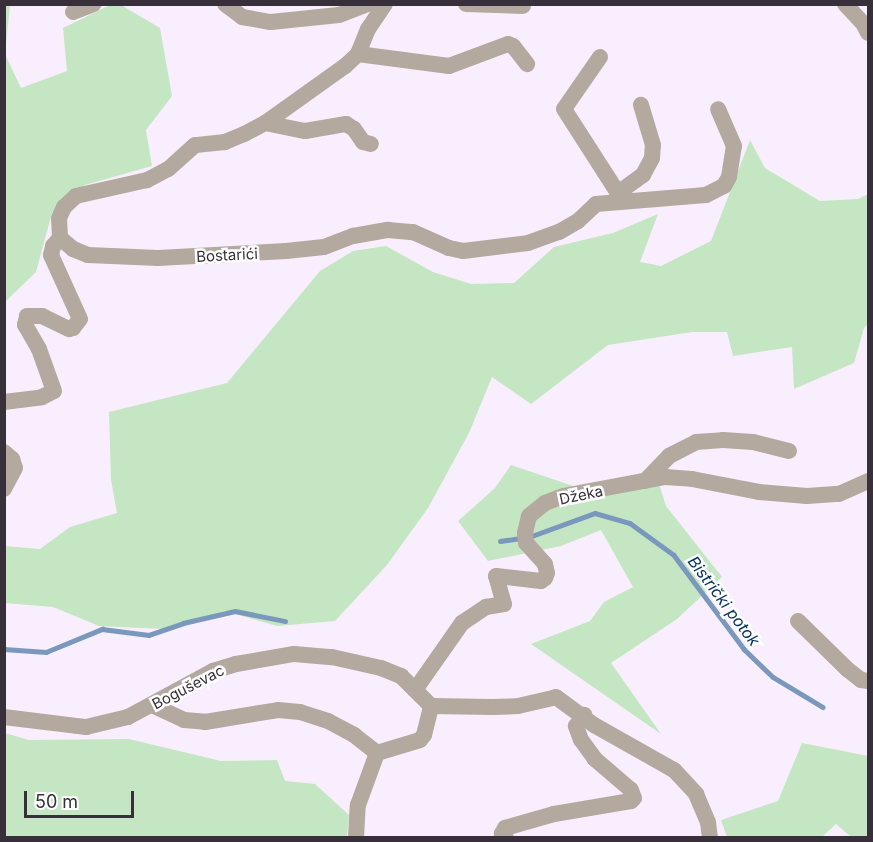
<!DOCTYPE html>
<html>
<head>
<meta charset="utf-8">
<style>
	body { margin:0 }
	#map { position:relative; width:873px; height:842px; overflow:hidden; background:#f9eefe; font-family:Inter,sans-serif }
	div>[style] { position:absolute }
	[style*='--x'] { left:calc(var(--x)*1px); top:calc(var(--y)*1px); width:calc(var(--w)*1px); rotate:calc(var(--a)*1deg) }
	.green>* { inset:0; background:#c5e6c2 }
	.stream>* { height:4.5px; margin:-2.25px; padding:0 2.25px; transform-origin:2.25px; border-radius:2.25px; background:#7a98bc }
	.minor>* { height:16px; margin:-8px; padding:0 8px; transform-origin:8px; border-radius:8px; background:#b4a99f }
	span { translate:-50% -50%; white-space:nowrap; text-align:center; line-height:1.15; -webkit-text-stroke:5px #fff; paint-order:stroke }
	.street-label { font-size:15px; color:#37303a }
	.water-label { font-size:16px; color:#05325f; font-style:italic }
	.frame { position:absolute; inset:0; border:6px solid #37303a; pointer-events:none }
	.scale { position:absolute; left:24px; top:791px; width:110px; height:27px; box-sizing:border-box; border:3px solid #37303a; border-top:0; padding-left:8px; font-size:18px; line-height:21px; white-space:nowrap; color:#37303a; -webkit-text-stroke:4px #fff; paint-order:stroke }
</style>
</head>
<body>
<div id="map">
	<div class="green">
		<div style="clip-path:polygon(5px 5px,10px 5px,5px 54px,21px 88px,67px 71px,63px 28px,110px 5px,121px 5px,160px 28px,172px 96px,146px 130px,152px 166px,85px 185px,52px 213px,36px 272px,5px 302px)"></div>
		<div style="clip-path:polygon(750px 140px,765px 168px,820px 201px,858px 199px,868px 194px,868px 324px,864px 328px,854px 363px,794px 389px,792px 347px,733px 356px,727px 332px,692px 332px,608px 345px,531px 404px,492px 377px,469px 433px,428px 508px,387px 565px,335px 621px,277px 626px,225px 611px,163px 629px,99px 626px,53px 607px,5px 603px,4px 546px,40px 549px,70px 527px,117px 513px,111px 480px,109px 412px,227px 383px,320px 271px,353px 251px,386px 246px,433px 272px,471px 284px,514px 283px,554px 247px,613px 233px,658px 214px,640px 262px,661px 266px,711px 241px)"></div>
		<div style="clip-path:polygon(511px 465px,597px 494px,655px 471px,666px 506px,722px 577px,677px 619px,611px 663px,661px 734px,531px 644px,590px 621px,604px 602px,633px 587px,601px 530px,561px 546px,488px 561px,458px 521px,495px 488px)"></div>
		<div style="clip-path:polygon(5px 733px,29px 740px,129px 739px,221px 761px,277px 760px,285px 781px,315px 784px,349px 815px,347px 837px,5px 837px)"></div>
		<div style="clip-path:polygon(802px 743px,868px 756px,868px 837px,851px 837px,836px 824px,822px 837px,727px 837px,721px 820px,778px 801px)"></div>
	</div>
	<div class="stream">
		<div style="--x:529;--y:537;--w:70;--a:-20"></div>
		<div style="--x:595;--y:513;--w:36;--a:16"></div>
		<div style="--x:630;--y:523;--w:54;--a:36"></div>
		<div style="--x:674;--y:555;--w:117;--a:53.3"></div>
		<div style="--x:744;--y:649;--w:40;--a:44"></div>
		<div style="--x:773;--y:677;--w:58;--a:31"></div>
		<div style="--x:500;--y:541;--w:21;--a:-8"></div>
		<div style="--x:4;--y:649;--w:42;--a:4.1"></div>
		<div style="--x:46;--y:652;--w:61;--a:-22.3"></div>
		<div style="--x:102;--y:629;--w:47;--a:7.3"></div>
		<div style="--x:149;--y:635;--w:36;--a:-19"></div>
		<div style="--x:183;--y:623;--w:53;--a:-13"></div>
		<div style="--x:235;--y:611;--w:51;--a:11.3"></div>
	</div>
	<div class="minor">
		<div style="--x:225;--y:4;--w:21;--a:37"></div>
		<div style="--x:242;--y:17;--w:29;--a:10"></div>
		<div style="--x:271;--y:22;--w:68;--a:-5.9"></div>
		<div style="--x:339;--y:15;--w:30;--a:-21"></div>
		<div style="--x:385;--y:4;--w:30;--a:124"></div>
		<div style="--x:368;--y:29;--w:27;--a:112"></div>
		<div style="--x:358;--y:54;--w:18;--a:137"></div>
		<div style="--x:345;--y:66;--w:98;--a:144.5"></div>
		<div style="--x:265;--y:123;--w:24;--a:152"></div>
		<div style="--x:244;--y:134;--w:21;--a:157"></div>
		<div style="--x:225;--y:142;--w:30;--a:174"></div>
		<div style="--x:195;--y:145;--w:36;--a:138"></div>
		<div style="--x:168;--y:169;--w:24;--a:152"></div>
		<div style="--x:147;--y:180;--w:73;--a:167.3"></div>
		<div style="--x:76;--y:196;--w:16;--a:137"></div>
		<div style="--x:64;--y:207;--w:12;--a:114"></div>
		<div style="--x:59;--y:218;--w:20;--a:87"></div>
		<div style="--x:60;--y:238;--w:17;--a:40"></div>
		<div style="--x:73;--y:249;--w:16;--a:22"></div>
		<div style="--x:88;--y:255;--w:70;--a:2.5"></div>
		<div style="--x:158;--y:258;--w:128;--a:-3.1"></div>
		<div style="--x:286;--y:251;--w:38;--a:-6"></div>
		<div style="--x:324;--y:247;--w:31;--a:-21"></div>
		<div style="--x:353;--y:236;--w:36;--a:-10"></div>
		<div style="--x:388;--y:230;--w:25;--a:5"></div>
		<div style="--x:413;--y:232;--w:39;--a:24"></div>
		<div style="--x:449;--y:248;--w:14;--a:12"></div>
		<div style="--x:463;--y:251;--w:65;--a:-7"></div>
		<div style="--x:528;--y:243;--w:33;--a:-20"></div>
		<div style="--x:559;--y:232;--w:22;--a:-30"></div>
		<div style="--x:578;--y:221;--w:25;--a:-43"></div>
		<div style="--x:596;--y:204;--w:110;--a:-4.7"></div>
		<div style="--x:706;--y:195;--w:20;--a:-27"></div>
		<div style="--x:724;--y:186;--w:10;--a:-61"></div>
		<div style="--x:729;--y:177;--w:31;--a:-81"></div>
		<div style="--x:734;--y:146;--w:40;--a:-113.4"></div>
		<div style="--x:466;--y:4;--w:57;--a:2"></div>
		<div style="--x:845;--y:4;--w:26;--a:47"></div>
		<div style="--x:863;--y:23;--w:11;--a:63"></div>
		<div style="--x:73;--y:12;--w:22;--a:-21"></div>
		<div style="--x:358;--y:54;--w:92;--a:7.5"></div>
		<div style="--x:449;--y:66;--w:63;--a:-20.4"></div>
		<div style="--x:508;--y:44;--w:5;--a:22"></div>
		<div style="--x:513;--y:46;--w:23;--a:52"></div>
		<div style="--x:600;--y:57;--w:63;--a:124.7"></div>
		<div style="--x:564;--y:109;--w:100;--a:57.3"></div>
		<div style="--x:265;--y:123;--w:41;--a:11.3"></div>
		<div style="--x:305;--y:131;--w:42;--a:-9.7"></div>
		<div style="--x:346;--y:124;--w:9;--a:32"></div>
		<div style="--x:354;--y:129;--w:16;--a:55"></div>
		<div style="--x:363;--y:142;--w:8;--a:14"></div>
		<div style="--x:623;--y:201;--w:9;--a:-122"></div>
		<div style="--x:618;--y:193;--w:31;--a:-36"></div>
		<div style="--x:643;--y:175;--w:19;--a:-62"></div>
		<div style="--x:652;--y:158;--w:13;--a:-86"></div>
		<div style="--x:653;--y:145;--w:42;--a:-106.7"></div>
		<div style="--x:4;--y:402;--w:38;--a:-7"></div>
		<div style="--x:42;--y:397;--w:13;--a:-27"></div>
		<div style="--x:54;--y:391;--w:45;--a:-109.7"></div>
		<div style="--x:39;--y:349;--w:28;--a:-120"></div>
		<div style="--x:25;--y:325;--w:9;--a:-77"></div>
		<div style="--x:27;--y:316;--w:15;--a:0"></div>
		<div style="--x:42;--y:316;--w:30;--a:26"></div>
		<div style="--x:69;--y:329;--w:4;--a:-14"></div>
		<div style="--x:73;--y:328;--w:11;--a:-52"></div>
		<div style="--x:80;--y:319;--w:70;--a:-114.4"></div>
		<div style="--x:51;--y:255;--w:9;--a:-77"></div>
		<div style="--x:53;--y:246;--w:11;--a:-49"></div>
		<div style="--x:4;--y:452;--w:11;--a:41"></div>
		<div style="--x:12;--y:459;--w:9;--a:72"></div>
		<div style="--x:15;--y:468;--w:24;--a:118"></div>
		<div style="--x:645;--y:481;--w:35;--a:-46"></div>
		<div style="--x:669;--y:456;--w:30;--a:-27"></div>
		<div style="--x:696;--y:442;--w:27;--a:-4"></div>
		<div style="--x:723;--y:440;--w:30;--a:4"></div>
		<div style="--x:753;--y:442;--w:37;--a:14"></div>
		<div style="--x:798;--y:621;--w:69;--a:44.4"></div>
		<div style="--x:847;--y:669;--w:18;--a:38"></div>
		<div style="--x:861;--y:680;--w:7;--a:8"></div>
		<div style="--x:415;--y:690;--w:82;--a:-55"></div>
		<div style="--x:462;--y:623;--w:29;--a:-34"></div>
		<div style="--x:486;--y:607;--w:18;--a:-9"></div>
		<div style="--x:504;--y:604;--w:29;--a:-106"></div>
		<div style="--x:496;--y:576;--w:45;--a:6.3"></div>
		<div style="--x:541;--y:581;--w:5;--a:-37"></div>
		<div style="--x:545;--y:578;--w:5;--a:-68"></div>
		<div style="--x:547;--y:573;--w:9;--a:-103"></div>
		<div style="--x:545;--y:564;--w:28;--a:-132"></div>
		<div style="--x:526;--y:543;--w:10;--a:-96"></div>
		<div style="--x:525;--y:533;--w:17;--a:-77"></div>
		<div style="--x:529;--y:516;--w:21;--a:-39"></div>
		<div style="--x:545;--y:503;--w:19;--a:-21"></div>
		<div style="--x:563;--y:496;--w:104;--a:-10.6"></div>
		<div style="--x:665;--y:477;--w:27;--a:4"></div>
		<div style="--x:692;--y:479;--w:68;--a:11"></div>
		<div style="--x:759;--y:492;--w:48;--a:4.8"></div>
		<div style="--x:807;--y:496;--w:32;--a:-4"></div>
		<div style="--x:839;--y:494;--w:32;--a:-24"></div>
		<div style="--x:152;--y:705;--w:35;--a:25"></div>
		<div style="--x:184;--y:720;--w:21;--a:5"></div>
		<div style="--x:205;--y:722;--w:74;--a:-9.3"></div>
		<div style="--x:278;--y:710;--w:22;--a:5"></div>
		<div style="--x:300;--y:712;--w:29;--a:18"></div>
		<div style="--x:328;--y:721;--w:30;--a:28"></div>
		<div style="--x:354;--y:735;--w:29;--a:38"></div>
		<div style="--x:4;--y:717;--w:83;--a:7"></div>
		<div style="--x:86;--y:727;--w:43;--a:-13.4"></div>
		<div style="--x:128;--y:717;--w:97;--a:-28.4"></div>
		<div style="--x:213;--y:671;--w:24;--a:-17"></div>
		<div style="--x:236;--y:664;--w:59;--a:-9.8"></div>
		<div style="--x:294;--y:654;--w:38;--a:5"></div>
		<div style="--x:332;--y:657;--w:50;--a:12.7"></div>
		<div style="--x:381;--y:668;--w:22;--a:22"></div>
		<div style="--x:401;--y:676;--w:42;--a:45"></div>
		<div style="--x:431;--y:706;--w:62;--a:0.9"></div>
		<div style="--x:493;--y:707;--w:25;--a:-2"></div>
		<div style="--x:518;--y:706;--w:39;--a:-13"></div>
		<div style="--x:556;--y:697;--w:47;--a:36.4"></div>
		<div style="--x:594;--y:725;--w:92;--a:29.4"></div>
		<div style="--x:674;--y:770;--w:33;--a:47"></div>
		<div style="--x:696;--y:794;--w:30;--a:67"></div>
		<div style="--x:708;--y:822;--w:16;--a:83"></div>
		<div style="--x:356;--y:838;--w:33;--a:-87"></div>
		<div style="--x:358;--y:805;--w:55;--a:-69.9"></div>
		<div style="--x:377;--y:753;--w:45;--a:-16.8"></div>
		<div style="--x:420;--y:740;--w:6;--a:-51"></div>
		<div style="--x:424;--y:735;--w:30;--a:-76"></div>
		<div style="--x:506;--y:838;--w:6;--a:-135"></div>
		<div style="--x:502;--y:834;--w:7;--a:-63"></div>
		<div style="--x:505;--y:828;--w:51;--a:-15.9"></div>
		<div style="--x:554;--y:814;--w:78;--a:-9.6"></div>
		<div style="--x:631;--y:801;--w:4;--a:-45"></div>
		<div style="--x:634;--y:798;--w:9;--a:-111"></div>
		<div style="--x:631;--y:790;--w:48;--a:-139.3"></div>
		<div style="--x:595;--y:759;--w:24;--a:-126"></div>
		<div style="--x:581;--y:740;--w:15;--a:-110"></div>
		<div style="--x:576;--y:726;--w:14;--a:-54"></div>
	</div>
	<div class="street-label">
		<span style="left:227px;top:255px;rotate:-3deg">Bostarići</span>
		<span style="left:581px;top:495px;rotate:-12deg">Džeka</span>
		<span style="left:188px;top:687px;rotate:-27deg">Boguševac</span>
	</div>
	<div class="water-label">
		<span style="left:724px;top:601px;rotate:53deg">Bistrički potok</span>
	</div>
	<div class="frame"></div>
	<div class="scale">50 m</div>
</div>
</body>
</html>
